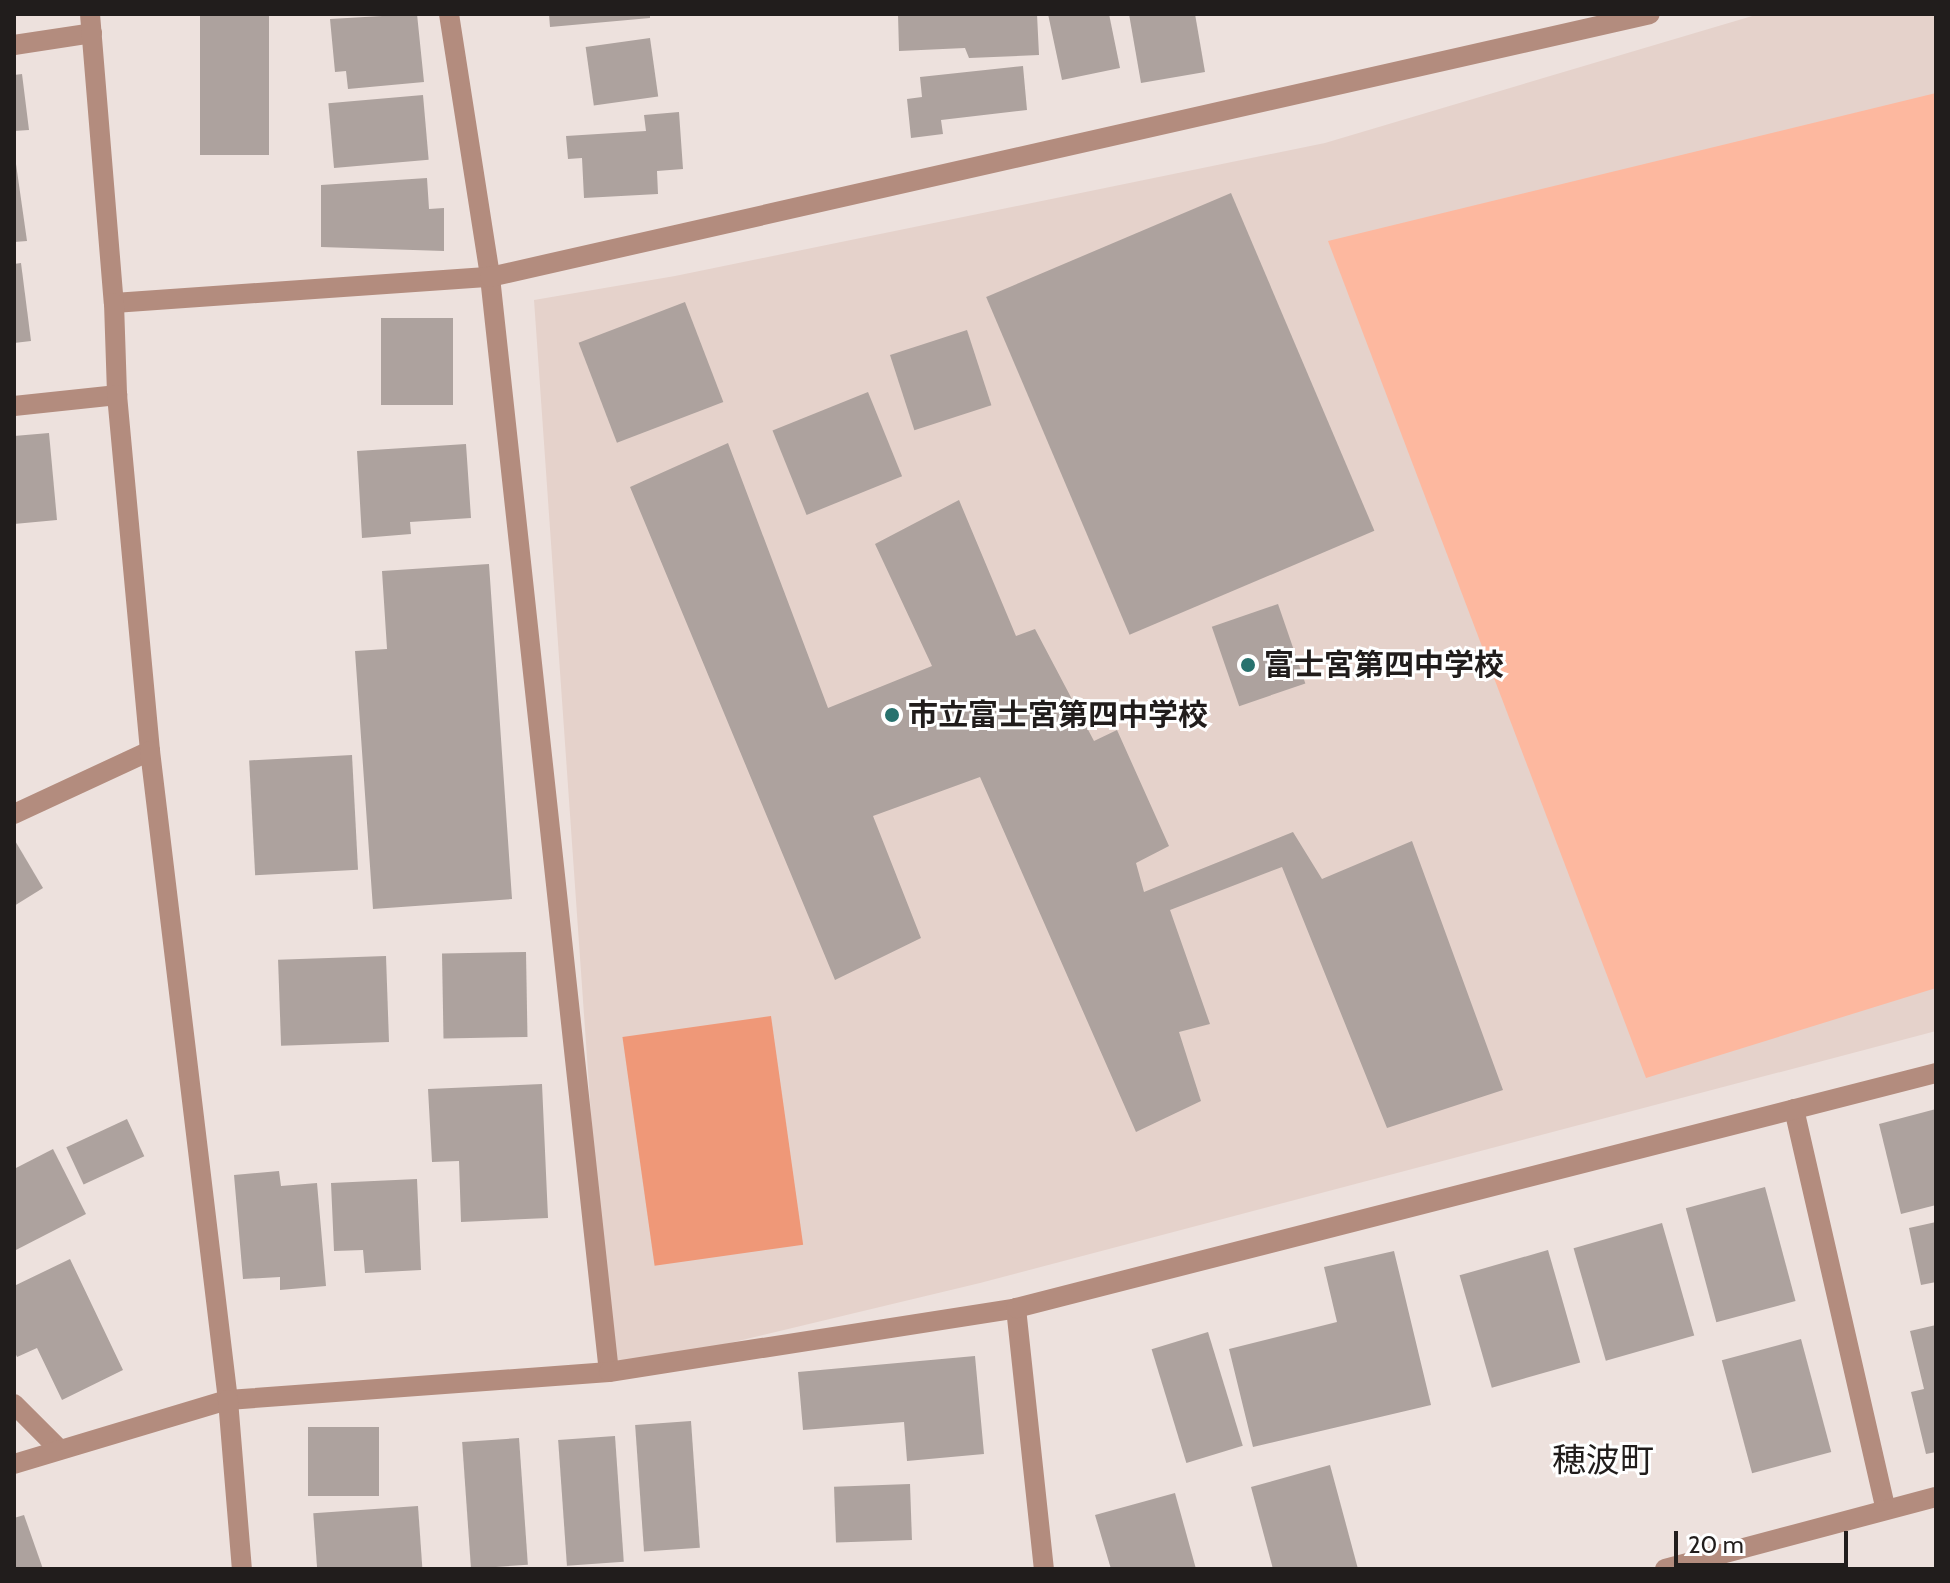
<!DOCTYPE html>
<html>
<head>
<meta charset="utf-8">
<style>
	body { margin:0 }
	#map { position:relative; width:1950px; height:1583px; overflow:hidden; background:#ede1dd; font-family:Cabin,"Noto Sans JP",sans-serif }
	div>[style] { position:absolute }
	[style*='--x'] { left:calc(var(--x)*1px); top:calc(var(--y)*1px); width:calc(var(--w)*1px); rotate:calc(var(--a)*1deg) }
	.built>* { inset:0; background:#e5d2cb }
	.green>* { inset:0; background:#fdb89f }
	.water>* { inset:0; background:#ef9878; transform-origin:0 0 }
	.building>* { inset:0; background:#ada29e; transform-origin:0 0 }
	.minor>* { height:20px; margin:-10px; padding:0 10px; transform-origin:10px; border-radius:10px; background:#b38c7e }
	.tertiary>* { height:20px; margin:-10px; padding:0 10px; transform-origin:10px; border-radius:10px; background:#b38c7e }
	.dots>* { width:22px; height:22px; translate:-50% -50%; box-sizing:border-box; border:4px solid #fff; border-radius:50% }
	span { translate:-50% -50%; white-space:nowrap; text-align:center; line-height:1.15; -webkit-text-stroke:6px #fff; paint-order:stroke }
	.poi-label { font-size:30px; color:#211d1c; font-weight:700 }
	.left { translate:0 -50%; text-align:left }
	.quarter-label { font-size:34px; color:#211d1c }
	.frame { position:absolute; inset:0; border:16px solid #211d1c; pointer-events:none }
	.scale { position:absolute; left:1674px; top:1531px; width:174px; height:36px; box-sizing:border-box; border:4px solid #211d1c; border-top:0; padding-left:10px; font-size:24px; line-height:28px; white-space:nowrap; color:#211d1c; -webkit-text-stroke:6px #fff; paint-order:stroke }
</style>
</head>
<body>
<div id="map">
	<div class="built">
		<div style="clip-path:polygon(1759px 14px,1936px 14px,1936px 1031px,980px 1283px,609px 1372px,534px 300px,675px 276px,1325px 143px)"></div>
	</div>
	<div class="green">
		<div style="clip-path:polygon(1936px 93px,1936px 988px,1646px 1078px,1328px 241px)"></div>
	</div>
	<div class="water">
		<div style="left:771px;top:1016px;width:231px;height:150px;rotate:82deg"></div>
	</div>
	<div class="building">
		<div style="left:200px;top:14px;width:69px;height:141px"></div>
		<div style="clip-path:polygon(417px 14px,424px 82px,348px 89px,346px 71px,335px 72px,330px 19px)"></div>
		<div style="clip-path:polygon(549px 14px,650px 14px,650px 18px,550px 27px)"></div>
		<div style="clip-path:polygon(898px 14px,1037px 14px,1039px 55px,969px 58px,965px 48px,899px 51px)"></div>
		<div style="clip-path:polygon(1048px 14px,1109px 14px,1120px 68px,1062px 80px)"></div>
		<div style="clip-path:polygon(1129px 14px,1195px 14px,1205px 72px,1141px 83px)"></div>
		<div style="left:650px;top:38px;width:59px;height:65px;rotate:82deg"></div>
		<div style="clip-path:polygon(1023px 66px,1027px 110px,941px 120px,943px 134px,911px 138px,907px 99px,922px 97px,920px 77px)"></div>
		<div style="clip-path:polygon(22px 74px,29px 130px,14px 131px,14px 75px)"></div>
		<div style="left:423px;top:95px;width:65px;height:95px;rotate:85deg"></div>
		<div style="clip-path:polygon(679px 112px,683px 169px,657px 171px,658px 194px,584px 198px,582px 158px,568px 159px,566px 136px,646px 131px,644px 115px)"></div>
		<div style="clip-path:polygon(14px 150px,27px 241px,14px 242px)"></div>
		<div style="clip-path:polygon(427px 178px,429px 209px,444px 208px,444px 251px,321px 247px,321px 185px)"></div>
		<div style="left:1231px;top:193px;width:367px;height:266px;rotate:67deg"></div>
		<div style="clip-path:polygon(21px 263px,31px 341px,14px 343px,14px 264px)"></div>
		<div style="left:685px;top:302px;width:107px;height:114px;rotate:69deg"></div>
		<div style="left:381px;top:318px;width:72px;height:87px"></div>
		<div style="left:967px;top:330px;width:79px;height:81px;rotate:72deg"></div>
		<div style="left:868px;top:392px;width:91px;height:103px;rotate:68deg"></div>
		<div style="clip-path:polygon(49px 433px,57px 520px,14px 524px,14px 436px)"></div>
		<div style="clip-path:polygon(728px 443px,828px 708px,932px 666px,875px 544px,959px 500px,1016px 636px,1035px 629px,1094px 741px,1117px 730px,1169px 846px,1136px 863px,1144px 892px,1293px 832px,1322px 879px,1412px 841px,1503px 1090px,1387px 1128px,1282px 867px,1170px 910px,1210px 1024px,1179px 1032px,1201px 1101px,1136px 1132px,980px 777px,873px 816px,921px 938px,835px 980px,630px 487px)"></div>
		<div style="clip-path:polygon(466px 444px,471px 518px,410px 522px,411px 534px,362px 538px,357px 451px)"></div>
		<div style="clip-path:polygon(489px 564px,512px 899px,373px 909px,355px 651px,387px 649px,382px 571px)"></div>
		<div style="left:1278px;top:604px;width:84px;height:70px;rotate:71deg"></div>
		<div style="left:352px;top:755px;width:115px;height:103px;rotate:87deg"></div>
		<div style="clip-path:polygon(14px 839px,43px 888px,14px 906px)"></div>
		<div style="left:526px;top:952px;width:85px;height:84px;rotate:89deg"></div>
		<div style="left:386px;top:956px;width:86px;height:108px;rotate:88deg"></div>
		<div style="clip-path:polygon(542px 1084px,548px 1218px,461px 1222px,459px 1161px,432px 1162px,428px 1089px)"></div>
		<div style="clip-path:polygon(1936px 1109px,1936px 1205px,1901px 1214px,1879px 1124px)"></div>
		<div style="left:127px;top:1119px;width:41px;height:67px;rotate:65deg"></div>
		<div style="clip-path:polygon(53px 1149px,86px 1214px,14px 1251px,14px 1169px)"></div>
		<div style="clip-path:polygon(279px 1171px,281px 1186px,317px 1183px,326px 1286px,280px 1290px,280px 1277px,243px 1279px,234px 1175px)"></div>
		<div style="clip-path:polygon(417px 1179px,421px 1270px,365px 1273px,363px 1250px,334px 1251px,331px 1183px)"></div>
		<div style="left:1765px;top:1187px;width:118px;height:82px;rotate:75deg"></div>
		<div style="clip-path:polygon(1936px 1222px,1936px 1282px,1921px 1285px,1909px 1228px)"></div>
		<div style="left:1662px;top:1223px;width:117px;height:92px;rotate:74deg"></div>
		<div style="left:1548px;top:1250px;width:117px;height:92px;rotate:74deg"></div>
		<div style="clip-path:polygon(1394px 1251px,1431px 1405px,1253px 1447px,1229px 1349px,1337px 1322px,1324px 1267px)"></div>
		<div style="clip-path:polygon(70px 1259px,123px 1370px,62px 1400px,37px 1348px,17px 1357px,14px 1350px,14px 1286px)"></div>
		<div style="clip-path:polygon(1936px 1325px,1936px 1452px,1926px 1454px,1911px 1392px,1924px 1389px,1910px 1331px)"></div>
		<div style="left:1208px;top:1332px;width:119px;height:59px;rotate:73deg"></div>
		<div style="left:1801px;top:1339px;width:117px;height:82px;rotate:75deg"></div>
		<div style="clip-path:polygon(975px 1356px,984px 1454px,907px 1461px,904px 1422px,803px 1430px,798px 1372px)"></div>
		<div style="left:691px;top:1421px;width:127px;height:56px;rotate:86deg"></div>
		<div style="left:308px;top:1427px;width:71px;height:69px"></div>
		<div style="left:615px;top:1436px;width:126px;height:57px;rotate:86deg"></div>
		<div style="left:519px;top:1438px;width:127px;height:57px;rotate:86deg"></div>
		<div style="clip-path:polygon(1330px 1465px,1358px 1569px,1273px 1569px,1251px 1487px)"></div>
		<div style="left:910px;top:1484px;width:56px;height:76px;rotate:88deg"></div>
		<div style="clip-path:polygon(1175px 1493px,1196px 1569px,1111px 1569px,1095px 1515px)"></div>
		<div style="left:418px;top:1506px;width:63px;height:105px;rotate:86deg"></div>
		<div style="clip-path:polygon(24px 1515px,43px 1569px,14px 1569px,14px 1518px)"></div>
	</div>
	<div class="minor">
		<div style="--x:449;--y:14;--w:266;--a:81.1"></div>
		<div style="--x:490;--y:277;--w:1101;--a:83.8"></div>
		<div style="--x:14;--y:45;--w:79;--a:-8.7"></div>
		<div style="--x:114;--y:303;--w:377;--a:-4"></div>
		<div style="--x:490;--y:277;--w:1189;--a:-12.77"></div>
		<div style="--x:14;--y:406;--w:104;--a:-6.1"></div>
		<div style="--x:14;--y:814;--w:150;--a:-24.9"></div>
		<div style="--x:1794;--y:1109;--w:411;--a:77.1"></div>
		<div style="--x:1016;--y:1308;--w:262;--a:83.9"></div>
		<div style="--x:14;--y:1404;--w:62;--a:45"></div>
		<div style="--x:14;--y:1464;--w:223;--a:-16.7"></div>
		<div style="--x:228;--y:1400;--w:382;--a:-4.2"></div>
		<div style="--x:609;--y:1372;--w:412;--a:-8.9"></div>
		<div style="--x:1016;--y:1308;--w:950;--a:-14.33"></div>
		<div style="--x:1665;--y:1569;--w:280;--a:-14.9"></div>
	</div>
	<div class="tertiary">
		<div style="--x:90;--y:14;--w:290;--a:85.3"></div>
		<div style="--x:114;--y:303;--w:92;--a:88.1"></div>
		<div style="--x:117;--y:395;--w:358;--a:84.7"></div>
		<div style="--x:150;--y:751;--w:654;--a:83.15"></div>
		<div style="--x:228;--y:1400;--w:170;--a:85.3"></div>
	</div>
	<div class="dots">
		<div style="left:1248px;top:665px;background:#28726e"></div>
		<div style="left:892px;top:715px;background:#28726e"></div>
	</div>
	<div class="poi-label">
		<span class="left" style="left:1264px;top:665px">富士宮第四中学校</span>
		<span class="left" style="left:908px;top:715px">市立富士宮第四中学校</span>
	</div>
	<div class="quarter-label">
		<span style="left:1603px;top:1461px">穂波町</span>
	</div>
	<div class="frame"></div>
	<div class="scale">20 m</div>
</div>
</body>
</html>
